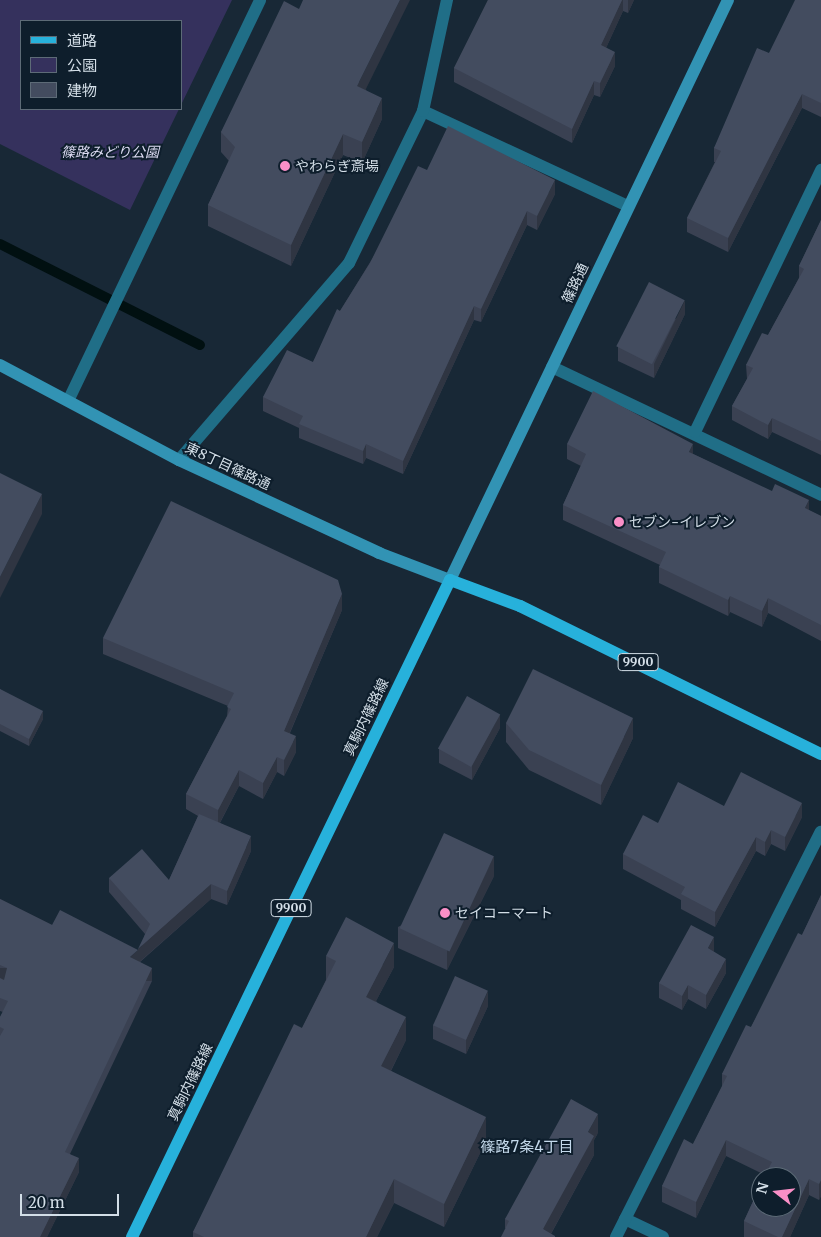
<!DOCTYPE html>
<html>
<head>
<meta charset="utf-8">
<style>
	body { margin:0 }
	#map { position:relative; width:821px; height:1237px; overflow:hidden; background:#182836; font-family:Merriweather,"Noto Sans JP",serif }
	div>[style] { position:absolute }
	[style*='--x'] { left:calc(var(--x)*1px); top:calc(var(--y)*1px); width:calc(var(--w)*1px); rotate:calc(var(--a)*1deg) }
	.green>* { inset:0; background:#35315d }
	.stream>* { height:10px; margin:-5px; padding:0 5px; transform-origin:5px; border-radius:5px; background:#011011 }
	.minor>* { height:12px; margin:-6px; padding:0 6px; transform-origin:6px; border-radius:6px; background:#206e87 }
	.secondary>* { height:12px; margin:-6px; padding:0 6px; transform-origin:6px; border-radius:6px; background:#3293b4 }
	.primary>* { height:12px; margin:-6px; padding:0 6px; transform-origin:6px; border-radius:6px; background:#27b1db }
	.wall>* { inset:0; background:#3a4152 }
	.shaded-wall>* { inset:0; background:#2f3542; transform-origin:0 0 }
	.building>* { inset:0; background:#434c5f; transform-origin:0 0 }
	.dots>* { width:14px; height:14px; translate:-50% -50%; box-sizing:border-box; border:2px solid #0e1e2c; border-radius:50% }
	span { translate:-50% -50%; white-space:nowrap; text-align:center; line-height:1.15; -webkit-text-stroke:4px #0e1e2c; paint-order:stroke }
	.shield-label span { padding:1px 4px; background:#0e1e2c; border:1px solid; border-radius:4px; -webkit-text-stroke-width:0 }
	.shield-label { font-size:12px; color:#d3dee7; font-weight:700 }
	.park-label { font-size:14px; color:#dbdaf1; font-style:italic }
	.poi-label { font-size:14px; color:#d3dee7 }
	.left { translate:0 -50%; text-align:left }
	.street-label { font-size:14px; color:#d3dee7 }
	.neighbourhood-label { font-size:15px; color:#c4d9eb }
	.legend { position:absolute; left:20px; top:20px; width:162px; height:90px; box-sizing:border-box; background:#0e1e2c; border:1px solid #5d6b77; margin:0; padding:6px 9px; list-style:none; font-size:15px; color:#d3dee7 }
	.legend li { display:flex; align-items:center; gap:10px; height:25px }
	.legend b { width:25px; border:1px solid #5d6b77 }
	.north { position:absolute; left:751px; top:1167px; width:50px; height:50px; box-sizing:border-box; background:#0e1e2c; border:1px solid #5d6b77; border-radius:50%; rotate:286deg; font-size:14px; font-weight:700; line-height:20px; text-align:center; color:#d3dee7 }
	.north::after { content:''; display:block; margin:auto; width:18px; height:22px; background:#fa8fc7; clip-path:polygon(50% 0,100% 100%,50% 72%,0 100%) }
	.scale { position:absolute; left:20px; top:1194px; width:99px; height:22px; box-sizing:border-box; border:2px solid #d3dee7; border-top:0; padding-left:6px; font-size:15px; line-height:18px; white-space:nowrap; color:#d3dee7; -webkit-text-stroke:4px #0e1e2c; paint-order:stroke }
</style>
</head>
<body>
<div id="map">
	<div class="green">
		<div style="clip-path:polygon(0 0,232px 0,181px 105px,181px 21px,21px 21px,21px 109px,179px 109px,130px 210px,0 144px)"></div>
	</div>
	<div class="stream">
		<div style="--x:0;--y:244;--w:224;--a:26.8"></div>
	</div>
	<div class="minor">
		<div style="--x:423;--y:111;--w:226;--a:24.9"></div>
		<div style="--x:552;--y:367;--w:298;--a:25.4"></div>
		<div style="--x:69;--y:399;--w:442;--a:-64.4"></div>
		<div style="--x:695;--y:432;--w:291;--a:-64.3"></div>
		<div style="--x:179;--y:460;--w:260;--a:-49.2"></div>
		<div style="--x:349;--y:263;--w:169;--a:-64"></div>
		<div style="--x:423;--y:111;--w:114;--a:-77.8"></div>
		<div style="--x:625;--y:1219;--w:42;--a:25.3"></div>
		<div style="--x:616;--y:1237;--w:454;--a:-63.2"></div>
	</div>
	<div class="secondary">
		<div style="--x:0;--y:365;--w:203;--a:28"></div>
		<div style="--x:179;--y:460;--w:221;--a:24.9"></div>
		<div style="--x:379;--y:553;--w:76;--a:20.8"></div>
		<div style="--x:450;--y:580;--w:643;--a:-64.39"></div>
	</div>
	<div class="primary">
		<div style="--x:132;--y:1237;--w:730;--a:-64.17"></div>
		<div style="--x:450;--y:580;--w:75;--a:20.4"></div>
		<div style="--x:520;--y:606;--w:335;--a:26.2"></div>
	</div>
	<div class="wall">
		<div style="clip-path:polygon(488px 0,634px 0,628px 13px,623px 11px,606px 48px,615px 66px,600px 97px,594px 95px,572px 143px,454px 82px,454px 68px)"></div>
		<div style="clip-path:polygon(821px 0,821px 117px,802px 108px,728px 252px,687px 232px,687px 218px,715px 162px,714px 162px,714px 148px,769px 53px)"></div>
		<div style="clip-path:polygon(299px 9px,366px 90px,382px 119px,362px 163px,343px 155px,291px 266px,208px 226px,208px 205px,229px 161px,221px 152px,221px 132px)"></div>
		<div style="clip-path:polygon(427px 170px,555px 194px,537px 230px,527px 225px,481px 322px,474px 320px,403px 474px,366px 458px,363px 464px,299px 438px,299px 428px,263px 411px,263px 397px,313px 362px,340px 311px)"></div>
		<div style="clip-path:polygon(821px 220px,821px 455px,772px 432px,768px 439px,732px 420px,732px 406px,747px 379px,746px 365px,768px 335px,799px 278px,799px 266px)"></div>
		<div style="clip-path:polygon(685px 314px,654px 378px,618px 361px,618px 347px)"></div>
		<div style="clip-path:polygon(567px 444px,693px 454px,821px 516px,821px 641px,768px 613px,762px 627px,730px 612px,728px 616px,659px 583px,659px 567px,660px 565px,563px 520px,563px 505px,581px 466px,567px 459px)"></div>
		<div style="clip-path:polygon(342px 610px,290px 733px,296px 752px,284px 776px,277px 772px,263px 799px,239px 786px,220px 823px,251px 851px,227px 905px,211px 899px,140px 962px,152px 981px,70px 1154px,79px 1172px,47px 1237px,0 1237px,0 1017px,3px 1012px,0 1011px,0 899px,52px 925px,138px 961px,145px 934px,109px 892px,109px 878px,169px 880px,198px 816px,186px 809px,186px 794px,227px 716px,228px 706px,103px 654px,103px 638px)"></div>
		<div style="clip-path:polygon(0 689px,43px 719px,29px 746px,0 731px)"></div>
		<div style="clip-path:polygon(506px 723px,633px 738px,601px 805px,529px 770px,506px 742px)"></div>
		<div style="clip-path:polygon(500px 728px,472px 780px,439px 763px,439px 749px)"></div>
		<div style="clip-path:polygon(724px 806px,802px 817px,785px 851px,771px 844px,765px 856px,756px 851px,715px 927px,681px 909px,681px 900px,623px 869px,623px 854px,658px 823px)"></div>
		<div style="clip-path:polygon(494px 876px,447px 970px,398px 948px,398px 927px)"></div>
		<div style="clip-path:polygon(821px 895px,821px 1196px,819px 1200px,809px 1195px,790px 1237px,744px 1237px,744px 1221px,765px 1175px,726px 1156px,696px 1218px,662px 1202px,662px 1186px,693px 1144px,722px 1087px,722px 1074px,751px 1027px,802px 935px)"></div>
		<div style="clip-path:polygon(714px 952px,726px 973px,706px 1009px,688px 999px,682px 1010px,659px 998px,659px 983px)"></div>
		<div style="clip-path:polygon(326px 956px,394px 967px,376px 1001px,406px 1040px,391px 1071px,486px 1141px,444px 1227px,394px 1203px,377px 1237px,193px 1237px,193px 1232px,302px 1028px,326px 980px)"></div>
		<div style="clip-path:polygon(488px 1006px,466px 1054px,433px 1039px,433px 1025px)"></div>
		<div style="clip-path:polygon(598px 1133px,594px 1140px,594px 1155px,551px 1234px,555px 1237px,505px 1228px,505px 1219px)"></div>
	</div>
	<div class="shaded-wall">
		<div style="clip-path:polygon(400px 0,410px 0,357px 107px,357px 86px)"></div>
		<div style="clip-path:polygon(622px 0,623px 0,623px 11px,601px 59px,601px 45px)"></div>
		<div style="clip-path:polygon(628px 0,634px 0,628px 13px)"></div>
		<div style="clip-path:polygon(615px 52px,615px 66px,600px 97px,600px 83px)"></div>
		<div style="clip-path:polygon(594px 81px,594px 95px,572px 143px,572px 129px)"></div>
		<div style="clip-path:polygon(802px 94px,802px 108px,728px 252px,728px 238px)"></div>
		<div style="clip-path:polygon(382px 98px,382px 119px,362px 163px,362px 142px)"></div>
		<div style="clip-path:polygon(343px 134px,343px 155px,291px 266px,291px 245px)"></div>
		<div style="clip-path:polygon(555px 180px,555px 194px,537px 230px,537px 216px)"></div>
		<div style="clip-path:polygon(527px 211px,527px 225px,481px 322px,481px 309px)"></div>
		<div style="clip-path:polygon(685px 300px,685px 314px,654px 378px,654px 364px)"></div>
		<div style="clip-path:polygon(474px 306px,474px 320px,403px 474px,403px 461px)"></div>
		<div style="clip-path:polygon(772px 418px,772px 432px,768px 439px,768px 425px)"></div>
		<div style="clip-path:polygon(366px 444px,366px 458px,363px 464px,363px 451px)"></div>
		<div style="clip-path:polygon(693px 444px,693px 459px,689px 452px)"></div>
		<div style="clip-path:polygon(42px 494px,42px 514px,0 598px,0 577px)"></div>
		<div style="clip-path:polygon(809px 500px,809px 515px,805px 508px)"></div>
		<div style="clip-path:polygon(342px 594px,342px 610px,284px 746px,284px 731px)"></div>
		<div style="clip-path:polygon(730px 596px,730px 612px,728px 616px,728px 600px)"></div>
		<div style="clip-path:polygon(768px 598px,768px 613px,762px 627px,762px 611px)"></div>
		<div style="clip-path:polygon(43px 711px,43px 719px,29px 746px,29px 739px)"></div>
		<div style="clip-path:polygon(500px 714px,500px 728px,472px 780px,472px 766px)"></div>
		<div style="clip-path:polygon(633px 718px,633px 738px,601px 805px,601px 785px)"></div>
		<div style="clip-path:polygon(296px 736px,296px 752px,284px 776px,284px 760px)"></div>
		<div style="clip-path:polygon(277px 757px,277px 772px,263px 799px,263px 783px)"></div>
		<div style="clip-path:polygon(239px 770px,239px 786px,218px 826px,218px 810px)"></div>
		<div style="clip-path:polygon(802px 803px,802px 817px,785px 851px,785px 837px)"></div>
		<div style="clip-path:polygon(771px 830px,771px 844px,765px 856px,765px 842px)"></div>
		<div style="clip-path:polygon(251px 836px,251px 851px,227px 905px,227px 891px)"></div>
		<div style="clip-path:polygon(756px 837px,756px 851px,715px 927px,715px 912px)"></div>
		<div style="clip-path:polygon(494px 856px,494px 876px,447px 970px,447px 950px)"></div>
		<div style="clip-path:polygon(211px 884px,211px 899px,138px 963px,138px 949px)"></div>
		<div style="clip-path:polygon(714px 937px,714px 952px,708px 948px)"></div>
		<div style="clip-path:polygon(394px 943px,394px 967px,366px 1020px,366px 997px)"></div>
		<div style="clip-path:polygon(138px 950px,138px 964px,130px 957px)"></div>
		<div style="clip-path:polygon(726px 959px,726px 973px,706px 1009px,706px 995px)"></div>
		<div style="left:152px;top:968px;width:13px;height:204px;rotate:90deg"></div>
		<div style="clip-path:polygon(688px 985px,688px 999px,682px 1010px,682px 996px)"></div>
		<div style="clip-path:polygon(488px 991px,488px 1006px,466px 1054px,466px 1040px)"></div>
		<div style="clip-path:polygon(406px 1017px,406px 1040px,381px 1090px,381px 1066px)"></div>
		<div style="clip-path:polygon(598px 1114px,598px 1133px,594px 1140px,594px 1155px,549px 1237px,543px 1229px,588px 1132px)"></div>
		<div style="clip-path:polygon(486px 1117px,486px 1141px,444px 1227px,444px 1204px)"></div>
		<div style="clip-path:polygon(726px 1140px,726px 1156px,696px 1218px,696px 1202px)"></div>
		<div style="clip-path:polygon(79px 1158px,79px 1172px,47px 1237px,40px 1237px)"></div>
		<div style="clip-path:polygon(394px 1179px,394px 1203px,377px 1237px,366px 1237px)"></div>
		<div style="clip-path:polygon(809px 1179px,809px 1195px,790px 1237px,782px 1237px)"></div>
		<div style="clip-path:polygon(821px 1180px,821px 1196px,819px 1200px,819px 1184px)"></div>
	</div>
	<div class="building">
		<div style="clip-path:polygon(303px 0,400px 0,357px 86px,382px 98px,362px 142px,343px 134px,291px 245px,208px 205px,235px 147px,221px 132px,284px 1px,299px 9px)"></div>
		<div style="clip-path:polygon(488px 0,622px 0,601px 45px,615px 52px,600px 83px,594px 81px,572px 129px,454px 68px)"></div>
		<div style="clip-path:polygon(795px 0,821px 0,821px 103px,802px 94px,728px 238px,687px 218px,721px 151px,714px 148px,757px 48px,769px 53px)"></div>
		<div style="clip-path:polygon(448px 126px,555px 180px,537px 216px,527px 211px,481px 309px,474px 306px,403px 461px,366px 444px,363px 451px,299px 424px,303px 416px,263px 397px,287px 350px,313px 362px,337px 309px,340px 311px,370px 263px,418px 166px,427px 170px)"></div>
		<div style="clip-path:polygon(821px 220px,821px 441px,772px 418px,768px 425px,732px 406px,753px 368px,746px 365px,762px 333px,768px 335px,804px 269px,799px 266px)"></div>
		<div style="left:649px;top:282px;width:40px;height:72px;rotate:27deg"></div>
		<div style="clip-path:polygon(593px 391px,693px 444px,689px 452px,772px 491px,775px 484px,809px 500px,805px 508px,821px 516px,821px 625px,768px 598px,762px 611px,730px 596px,728px 600px,659px 567px,666px 552px,563px 505px,586px 454px,567px 444px)"></div>
		<div style="clip-path:polygon(0 473px,42px 494px,0 577px)"></div>
		<div style="clip-path:polygon(171px 501px,338px 580px,342px 594px,284px 731px,296px 736px,284px 760px,277px 757px,263px 783px,239px 770px,218px 810px,186px 794px,231px 709px,227px 707px,234px 693px,103px 638px)"></div>
		<div style="clip-path:polygon(533px 669px,633px 718px,601px 785px,529px 750px,506px 723px)"></div>
		<div style="clip-path:polygon(0 689px,43px 711px,29px 739px,0 724px)"></div>
		<div style="left:467px;top:696px;width:38px;height:60px;rotate:29deg"></div>
		<div style="clip-path:polygon(741px 772px,802px 803px,785px 837px,771px 830px,765px 842px,756px 837px,715px 912px,681px 894px,685px 887px,623px 854px,643px 815px,658px 823px,678px 782px,724px 806px)"></div>
		<div style="clip-path:polygon(199px 814px,251px 836px,227px 891px,211px 884px,138px 949px,150px 924px,109px 878px,142px 849px,169px 880px)"></div>
		<div style="left:444px;top:833px;width:55px;height:105px;rotate:25deg"></div>
		<div style="clip-path:polygon(821px 895px,821px 1180px,819px 1184px,809px 1179px,782px 1237px,778px 1237px,744px 1221px,761px 1184px,761px 1207px,791px 1207px,791px 1177px,764px 1177px,772px 1162px,726px 1140px,696px 1202px,662px 1186px,684px 1139px,693px 1144px,727px 1076px,722px 1074px,746px 1025px,751px 1027px,798px 933px,802px 935px)"></div>
		<div style="clip-path:polygon(0 899px,52px 925px,60px 910px,138px 950px,130px 957px,152px 968px,65px 1152px,79px 1158px,40px 1237px,0 1237px,0 1036px,4px 1029px,0 1027px,0 1017px,8px 1001px,0 998px,0 978px,4px 980px,7px 968px,0 965px)"></div>
		<div style="clip-path:polygon(346px 917px,394px 943px,366px 997px,406px 1017px,381px 1066px,486px 1117px,444px 1204px,394px 1179px,366px 1237px,204px 1237px,193px 1232px,294px 1024px,302px 1028px,336px 961px,326px 956px)"></div>
		<div style="clip-path:polygon(691px 925px,714px 937px,708px 948px,726px 959px,706px 995px,688px 985px,682px 996px,659px 983px)"></div>
		<div style="left:455px;top:976px;width:36px;height:54px;rotate:24deg"></div>
		<div style="clip-path:polygon(571px 1099px,598px 1114px,588px 1132px,594px 1136px,543px 1229px,555px 1236px,555px 1237px,501px 1237px,509px 1221px,505px 1219px)"></div>
	</div>
	<div class="dots">
		<div style="left:285px;top:166px;background:#fa8fc7"></div>
		<div style="left:619px;top:522px;background:#fa8fc7"></div>
		<div style="left:445px;top:913px;background:#fa8fc7"></div>
	</div>
	<div class="shield-label">
		<span style="left:638px;top:662px">9900</span>
		<span style="left:291px;top:908px">9900</span>
	</div>
	<div class="park-label">
		<span style="left:110px;top:152px">篠路みどり公園</span>
	</div>
	<div class="poi-label">
		<span class="left" style="left:295px;top:166px">やわらぎ斎場</span>
		<span class="left" style="left:629px;top:522px">セブン-イレブン</span>
		<span class="left" style="left:455px;top:913px">セイコーマート</span>
	</div>
	<div class="street-label">
		<span style="left:575px;top:283px;rotate:-65deg">篠路通</span>
		<span style="left:228px;top:466px;rotate:25deg">東8丁目篠路通</span>
		<span style="left:366px;top:717px;rotate:-64deg">真駒内篠路線</span>
		<span style="left:190px;top:1082px;rotate:-64deg">真駒内篠路線</span>
	</div>
	<div class="neighbourhood-label">
		<span style="left:527px;top:1147px">篠路7条4丁目</span>
	</div>
	<ul class="legend">
	<li><b style="height:6px;background:#27b1db"></b>道路</li>
	<li><b style="height:14px;background:#35315d"></b>公園</li>
	<li><b style="height:14px;background:#434c5f"></b>建物</li>
	</ul>
	<div class="north">N</div>
	<div class="scale">20 m</div>
</div>
</body>
</html>
